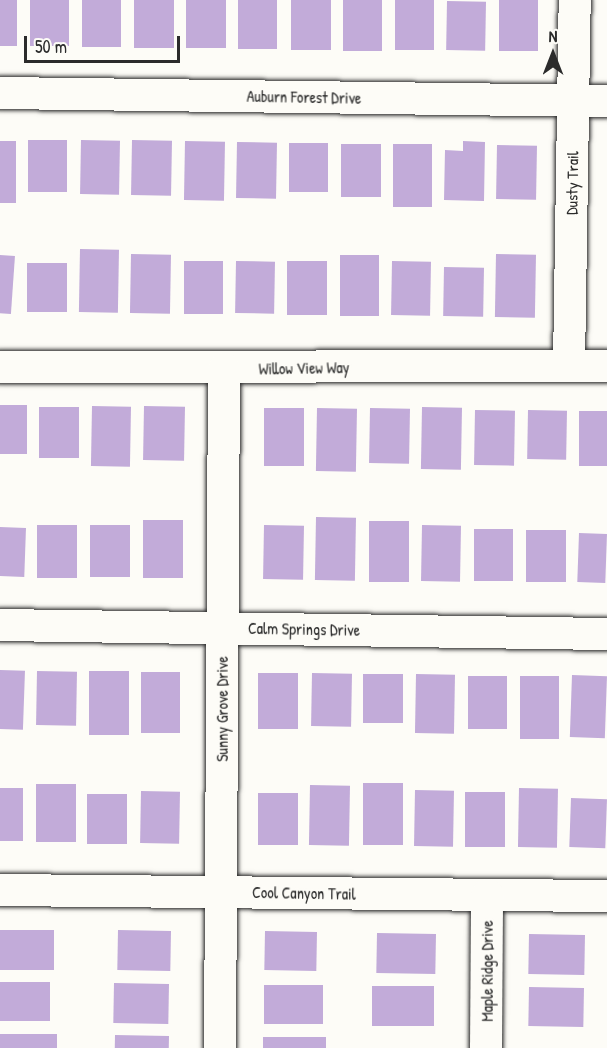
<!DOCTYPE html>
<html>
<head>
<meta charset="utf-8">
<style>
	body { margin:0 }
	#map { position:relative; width:607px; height:1048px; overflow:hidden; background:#fdfcf7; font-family:"Patrick Hand",sans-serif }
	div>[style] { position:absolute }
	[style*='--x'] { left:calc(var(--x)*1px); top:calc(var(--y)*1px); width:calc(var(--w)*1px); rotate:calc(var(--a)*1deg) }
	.building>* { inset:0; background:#c2abd9; transform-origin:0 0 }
	.roads { filter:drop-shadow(0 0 2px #2b2b2b) drop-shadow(0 0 2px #2b2b2b) }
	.minor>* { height:32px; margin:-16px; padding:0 16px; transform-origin:16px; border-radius:16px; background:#fdfcf7 }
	span { translate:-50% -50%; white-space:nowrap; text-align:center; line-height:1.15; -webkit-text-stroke:4.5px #fdfcf7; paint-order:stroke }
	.street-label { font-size:16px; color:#2b2b2b }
	.north { position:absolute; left:523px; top:24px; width:60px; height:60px; -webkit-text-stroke:4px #fdfcf7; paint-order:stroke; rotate:0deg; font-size:16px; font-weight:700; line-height:24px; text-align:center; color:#2b2b2b }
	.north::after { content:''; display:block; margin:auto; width:21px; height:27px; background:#2b2b2b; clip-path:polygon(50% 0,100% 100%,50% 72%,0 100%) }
	.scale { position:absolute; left:24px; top:36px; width:156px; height:27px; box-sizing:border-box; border:3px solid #2b2b2b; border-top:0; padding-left:8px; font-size:18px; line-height:21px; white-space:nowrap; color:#2b2b2b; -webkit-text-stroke:4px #fdfcf7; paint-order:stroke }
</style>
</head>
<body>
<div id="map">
	<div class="building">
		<div style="left:0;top:0;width:17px;height:46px"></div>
		<div style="left:30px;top:0;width:39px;height:46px"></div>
		<div style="left:82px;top:0;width:39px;height:47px"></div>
		<div style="left:134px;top:0;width:40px;height:48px"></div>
		<div style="left:186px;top:0;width:40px;height:48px"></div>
		<div style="left:238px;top:0;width:39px;height:49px"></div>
		<div style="left:291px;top:0;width:40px;height:50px"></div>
		<div style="left:343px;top:0;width:39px;height:51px"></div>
		<div style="left:395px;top:0;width:39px;height:50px"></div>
		<div style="left:499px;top:0;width:39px;height:51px"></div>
		<div style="left:447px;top:1px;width:39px;height:49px;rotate:1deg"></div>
		<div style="left:28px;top:140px;width:39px;height:52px"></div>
		<div style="left:81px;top:140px;width:39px;height:54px;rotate:1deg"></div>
		<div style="left:132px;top:140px;width:40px;height:55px;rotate:1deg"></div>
		<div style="left:0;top:141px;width:16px;height:62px"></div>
		<div style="left:185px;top:141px;width:40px;height:59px;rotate:1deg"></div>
		<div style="clip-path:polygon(463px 141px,485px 142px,484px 201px,444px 200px,445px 150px,463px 151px)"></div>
		<div style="left:237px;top:142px;width:40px;height:56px;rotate:1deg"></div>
		<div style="left:289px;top:143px;width:39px;height:49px"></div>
		<div style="left:341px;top:144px;width:40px;height:53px"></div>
		<div style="left:393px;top:144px;width:39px;height:63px"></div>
		<div style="left:497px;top:145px;width:40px;height:54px;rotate:1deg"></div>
		<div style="left:80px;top:249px;width:39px;height:63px;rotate:1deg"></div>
		<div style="left:131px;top:254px;width:40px;height:59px;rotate:1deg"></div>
		<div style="left:496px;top:254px;width:40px;height:63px;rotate:1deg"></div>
		<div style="left:0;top:255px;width:15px;height:58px;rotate:4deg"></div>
		<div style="left:340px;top:255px;width:39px;height:61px"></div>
		<div style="left:184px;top:261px;width:39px;height:53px"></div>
		<div style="left:236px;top:261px;width:39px;height:52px;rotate:1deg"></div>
		<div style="left:287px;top:261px;width:40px;height:54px"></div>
		<div style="left:392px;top:261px;width:39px;height:54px;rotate:1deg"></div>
		<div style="left:27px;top:263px;width:40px;height:49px"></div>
		<div style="left:444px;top:267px;width:40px;height:49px;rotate:1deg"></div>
		<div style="left:0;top:405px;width:27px;height:49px"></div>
		<div style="left:92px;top:406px;width:39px;height:60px;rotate:1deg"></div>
		<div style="left:144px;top:406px;width:41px;height:54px;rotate:1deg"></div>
		<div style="left:39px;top:407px;width:40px;height:51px"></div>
		<div style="left:422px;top:407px;width:40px;height:62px;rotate:1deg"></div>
		<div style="left:264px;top:408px;width:40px;height:58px"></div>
		<div style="left:317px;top:408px;width:40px;height:63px;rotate:1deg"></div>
		<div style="left:370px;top:408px;width:40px;height:55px;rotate:1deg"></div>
		<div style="left:475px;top:410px;width:40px;height:55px;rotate:1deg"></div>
		<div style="left:528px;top:410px;width:39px;height:49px;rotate:1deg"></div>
		<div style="left:579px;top:411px;width:28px;height:55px"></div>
		<div style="left:316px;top:517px;width:40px;height:63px;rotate:1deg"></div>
		<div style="left:143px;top:520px;width:40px;height:58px"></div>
		<div style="left:369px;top:521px;width:40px;height:61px"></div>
		<div style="left:37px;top:525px;width:40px;height:53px"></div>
		<div style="left:90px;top:525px;width:40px;height:52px"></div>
		<div style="left:264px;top:525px;width:40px;height:54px;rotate:1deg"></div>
		<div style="left:422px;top:525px;width:39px;height:56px;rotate:1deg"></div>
		<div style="left:0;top:527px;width:26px;height:49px;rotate:2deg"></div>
		<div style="left:474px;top:529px;width:39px;height:52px"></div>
		<div style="left:526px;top:530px;width:40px;height:52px"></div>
		<div style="left:579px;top:533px;width:28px;height:49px;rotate:2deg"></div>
		<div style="left:0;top:670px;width:25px;height:59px;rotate:2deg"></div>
		<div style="left:37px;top:671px;width:40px;height:54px;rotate:1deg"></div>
		<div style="left:89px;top:671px;width:40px;height:64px"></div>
		<div style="left:141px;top:672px;width:39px;height:61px"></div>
		<div style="left:258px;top:673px;width:40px;height:56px"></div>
		<div style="left:312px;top:673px;width:40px;height:53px;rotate:1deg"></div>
		<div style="left:403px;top:674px;width:49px;height:40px;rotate:90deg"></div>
		<div style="left:416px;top:674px;width:39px;height:59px;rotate:1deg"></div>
		<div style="left:572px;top:675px;width:35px;height:62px;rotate:2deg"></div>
		<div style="left:468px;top:676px;width:39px;height:53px"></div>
		<div style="left:520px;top:676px;width:39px;height:63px"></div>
		<div style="left:363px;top:783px;width:40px;height:62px"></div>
		<div style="left:36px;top:784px;width:40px;height:58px"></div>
		<div style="left:310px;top:785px;width:40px;height:60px;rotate:1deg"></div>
		<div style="left:0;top:788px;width:23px;height:53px"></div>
		<div style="left:519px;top:788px;width:39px;height:59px;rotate:1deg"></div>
		<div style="left:415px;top:790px;width:39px;height:56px;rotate:1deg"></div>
		<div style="left:141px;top:791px;width:39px;height:52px;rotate:1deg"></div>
		<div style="left:465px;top:792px;width:40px;height:55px"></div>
		<div style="left:258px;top:793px;width:40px;height:52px"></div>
		<div style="left:87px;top:794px;width:40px;height:50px"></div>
		<div style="left:571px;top:798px;width:36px;height:49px;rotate:2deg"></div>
		<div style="left:0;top:930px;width:54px;height:40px"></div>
		<div style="left:118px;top:930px;width:53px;height:40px;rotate:1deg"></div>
		<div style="left:265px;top:931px;width:52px;height:39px;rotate:1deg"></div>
		<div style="left:377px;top:933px;width:59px;height:40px;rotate:1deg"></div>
		<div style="left:529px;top:934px;width:56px;height:40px;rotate:1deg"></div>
		<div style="left:0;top:982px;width:50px;height:39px"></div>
		<div style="left:114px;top:983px;width:55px;height:40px;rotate:1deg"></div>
		<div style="left:264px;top:985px;width:59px;height:39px"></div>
		<div style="left:372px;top:986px;width:62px;height:40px"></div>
		<div style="left:529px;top:987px;width:55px;height:39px;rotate:1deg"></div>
		<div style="left:57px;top:1034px;width:14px;height:57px;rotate:90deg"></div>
		<div style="left:115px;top:1035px;width:54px;height:13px;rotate:1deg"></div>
		<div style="left:263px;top:1037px;width:63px;height:11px"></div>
	</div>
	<div class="roads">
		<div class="minor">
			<div style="--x:0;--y:93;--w:607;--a:0.76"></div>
			<div style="--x:569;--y:365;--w:365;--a:-89.1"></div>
			<div style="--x:0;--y:367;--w:607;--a:-0.09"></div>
			<div style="--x:0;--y:625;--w:607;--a:0.85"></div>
			<div style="--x:0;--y:890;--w:607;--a:0.57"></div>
			<div style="--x:220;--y:1048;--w:679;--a:-89.66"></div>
			<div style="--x:486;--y:1048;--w:153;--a:-89.6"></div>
		</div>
	</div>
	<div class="street-label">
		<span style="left:304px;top:97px;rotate:1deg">Auburn Forest Drive</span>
		<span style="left:572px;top:183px;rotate:-89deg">Dusty Trail</span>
		<span style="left:304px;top:368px;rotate:-1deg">Willow View Way</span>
		<span style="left:304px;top:629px;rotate:1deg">Calm Springs Drive</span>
		<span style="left:222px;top:709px;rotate:-90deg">Sunny Grove Drive</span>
		<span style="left:304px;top:893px;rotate:1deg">Cool Canyon Trail</span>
		<span style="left:487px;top:971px;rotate:-90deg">Maple Ridge Drive</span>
	</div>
	<div class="north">N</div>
	<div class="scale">50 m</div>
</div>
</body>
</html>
